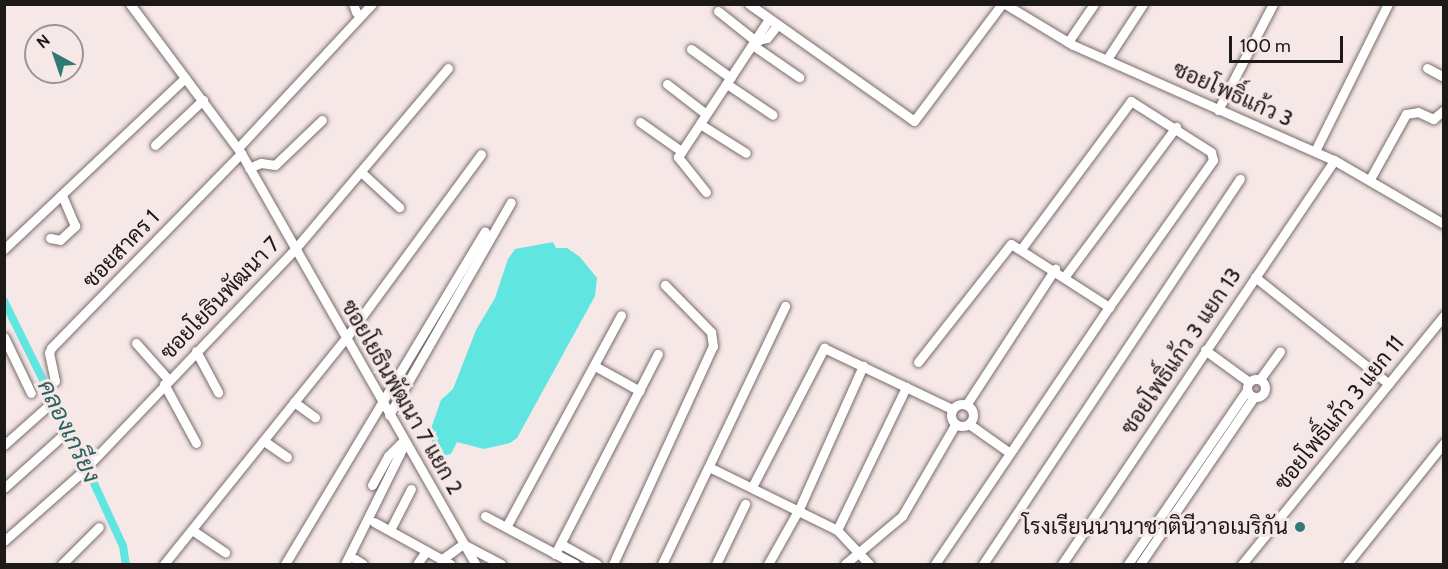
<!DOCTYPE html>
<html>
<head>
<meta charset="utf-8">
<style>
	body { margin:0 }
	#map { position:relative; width:1448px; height:569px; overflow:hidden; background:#f7e8e8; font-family:Cabin,Sarabun,sans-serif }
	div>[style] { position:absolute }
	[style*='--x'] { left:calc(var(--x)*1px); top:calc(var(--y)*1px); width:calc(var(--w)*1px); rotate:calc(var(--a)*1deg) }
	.water>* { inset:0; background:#60e5e0 }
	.canal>* { height:8px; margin:-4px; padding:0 4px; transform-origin:4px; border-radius:4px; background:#60e5e0 }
	.roads { filter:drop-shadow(0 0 2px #796c6b) drop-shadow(0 0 2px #796c6b) }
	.minor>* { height:9px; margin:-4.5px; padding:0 4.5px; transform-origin:4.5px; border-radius:4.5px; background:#fff }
	.minor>.ring { margin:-4.5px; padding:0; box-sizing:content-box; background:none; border:9px solid #fff; border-radius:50% }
	.dots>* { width:16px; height:16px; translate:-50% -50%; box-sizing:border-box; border:3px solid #f7e8e8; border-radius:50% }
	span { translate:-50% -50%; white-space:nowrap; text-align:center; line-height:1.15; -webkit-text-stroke:6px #f7e8e8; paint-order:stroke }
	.street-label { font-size:22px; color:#1e1919 }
	.poi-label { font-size:22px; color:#1e1919 }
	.right { translate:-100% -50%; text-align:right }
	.water-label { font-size:24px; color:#2b6260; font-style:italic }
	.frame { position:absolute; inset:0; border:6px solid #1e1919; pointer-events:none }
	.north { position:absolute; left:24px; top:24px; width:60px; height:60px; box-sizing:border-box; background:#f7e8e8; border:2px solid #a09595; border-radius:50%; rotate:320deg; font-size:16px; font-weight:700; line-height:24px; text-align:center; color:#1e1919 }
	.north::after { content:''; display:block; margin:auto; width:21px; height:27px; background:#307975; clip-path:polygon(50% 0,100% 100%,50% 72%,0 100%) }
	.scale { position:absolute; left:1229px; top:36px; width:114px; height:27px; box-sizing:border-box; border:3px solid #1e1919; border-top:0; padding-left:8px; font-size:18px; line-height:21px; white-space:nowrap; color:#1e1919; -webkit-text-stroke:4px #f7e8e8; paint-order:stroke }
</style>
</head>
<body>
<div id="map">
	<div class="water">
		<div style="clip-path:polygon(553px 242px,556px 248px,567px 248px,580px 257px,597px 278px,595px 296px,517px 438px,510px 443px,484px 449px,457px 442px,451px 454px,443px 456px,428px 437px,441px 400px,453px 389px,476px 330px,495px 298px,508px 259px,515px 249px)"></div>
	</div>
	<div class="canal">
		<div style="--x:4;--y:301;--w:199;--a:63.7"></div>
		<div style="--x:92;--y:479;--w:74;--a:65.2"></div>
		<div style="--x:123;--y:546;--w:18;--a:81"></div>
	</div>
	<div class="roads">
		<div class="minor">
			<div style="--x:130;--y:4;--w:186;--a:53.3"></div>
			<div style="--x:241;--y:153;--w:473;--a:60.3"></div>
			<div style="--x:353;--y:4;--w:9;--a:69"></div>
			<div style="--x:749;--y:4;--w:202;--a:35.3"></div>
			<div style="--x:914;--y:121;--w:146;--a:-53.1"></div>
			<div style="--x:1005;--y:4;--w:79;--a:31.1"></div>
			<div style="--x:1073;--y:45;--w:285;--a:23.8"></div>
			<div style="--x:1334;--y:160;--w:127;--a:30.2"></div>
			<div style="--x:718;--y:11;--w:50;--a:38.5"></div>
			<div style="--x:758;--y:40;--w:9;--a:-13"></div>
			<div style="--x:767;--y:38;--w:16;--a:-52"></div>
			<div style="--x:1068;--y:42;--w:46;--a:-55.6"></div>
			<div style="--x:754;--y:46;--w:55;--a:34.6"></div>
			<div style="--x:691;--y:49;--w:49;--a:35.9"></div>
			<div style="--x:1107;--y:59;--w:66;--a:-56.8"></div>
			<div style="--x:1427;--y:68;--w:19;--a:28"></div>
			<div style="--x:667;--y:84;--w:49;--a:37.6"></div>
			<div style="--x:727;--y:84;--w:55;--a:34"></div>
			<div style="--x:1218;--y:110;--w:119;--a:-62.6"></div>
			<div style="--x:640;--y:122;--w:50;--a:35.3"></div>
			<div style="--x:700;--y:124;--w:54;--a:32.2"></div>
			<div style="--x:155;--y:145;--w:66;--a:-43.2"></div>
			<div style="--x:238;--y:148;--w:197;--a:-47.1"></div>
			<div style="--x:1315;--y:151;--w:164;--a:-63.6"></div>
			<div style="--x:249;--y:168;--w:13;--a:-23"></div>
			<div style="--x:261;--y:163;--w:14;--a:8"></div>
			<div style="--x:275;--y:165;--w:65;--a:-43.8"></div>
			<div style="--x:361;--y:172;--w:52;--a:42.6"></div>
			<div style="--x:1370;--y:179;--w:74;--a:-61"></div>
			<div style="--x:1406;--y:114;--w:12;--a:-9"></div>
			<div style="--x:1418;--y:112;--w:17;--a:25"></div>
			<div style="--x:1433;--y:119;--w:14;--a:-39"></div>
			<div style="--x:706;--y:192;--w:45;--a:-128.7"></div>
			<div style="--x:678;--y:157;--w:165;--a:-56.6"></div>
			<div style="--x:50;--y:238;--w:10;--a:11"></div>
			<div style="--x:60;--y:240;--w:21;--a:-43"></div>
			<div style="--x:75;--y:226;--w:34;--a:-113"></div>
			<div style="--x:4;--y:249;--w:249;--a:-43.4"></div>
			<div style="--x:1065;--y:276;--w:186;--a:-53.3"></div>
			<div style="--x:1255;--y:277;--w:171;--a:38.6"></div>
			<div style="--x:4;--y:337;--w:62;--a:64.3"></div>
			<div style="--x:136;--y:343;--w:48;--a:48.4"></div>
			<div style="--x:1205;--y:350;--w:54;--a:36"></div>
			<div style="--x:196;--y:351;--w:47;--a:61.8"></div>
			<div style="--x:918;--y:362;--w:150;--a:-51.8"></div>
			<div style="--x:1011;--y:244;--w:117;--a:32.7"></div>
			<div style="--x:595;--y:366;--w:51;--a:29.1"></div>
			<div class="ring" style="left:1247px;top:379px;width:9px;height:9px"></div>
			<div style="--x:1260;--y:379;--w:34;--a:-54"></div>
			<div style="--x:55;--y:381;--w:29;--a:-102"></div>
			<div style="--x:49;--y:353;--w:5;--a:-68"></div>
			<div style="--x:51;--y:348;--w:272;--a:-45.7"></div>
			<div style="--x:164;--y:384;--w:67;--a:61.5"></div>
			<div style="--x:294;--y:402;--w:26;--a:36"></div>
			<div class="ring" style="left:951px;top:404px;width:13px;height:13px"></div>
			<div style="--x:966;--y:405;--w:163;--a:-56.8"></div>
			<div style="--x:389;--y:415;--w:245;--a:-60.2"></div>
			<div style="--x:969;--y:424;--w:50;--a:35.3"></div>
			<div style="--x:264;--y:441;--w:28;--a:35"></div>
			<div style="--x:4;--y:445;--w:62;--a:-41.7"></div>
			<div style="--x:709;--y:467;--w:143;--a:26.2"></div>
			<div style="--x:837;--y:530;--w:47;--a:46.7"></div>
			<div style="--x:372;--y:485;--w:33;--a:-61"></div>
			<div style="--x:388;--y:456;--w:21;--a:-45"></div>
			<div style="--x:752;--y:487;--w:157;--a:-62.6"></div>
			<div style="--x:824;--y:348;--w:142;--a:25.5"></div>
			<div style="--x:4;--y:488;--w:81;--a:-42"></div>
			<div style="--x:485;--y:516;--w:102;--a:28.1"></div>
			<div style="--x:374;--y:522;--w:87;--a:28.9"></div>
			<div style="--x:506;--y:527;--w:241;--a:-61.5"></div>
			<div style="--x:192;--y:530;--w:40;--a:34"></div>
			<div style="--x:390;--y:530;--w:46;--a:-62.9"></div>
			<div style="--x:837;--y:530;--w:159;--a:-64.2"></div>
			<div style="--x:4;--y:541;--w:104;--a:-41.5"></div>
			<div style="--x:82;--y:472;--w:308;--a:-46.3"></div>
			<div style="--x:295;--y:249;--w:237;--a:-49.8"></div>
			<div style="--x:561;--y:544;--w:41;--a:29.1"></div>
			<div style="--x:555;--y:554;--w:225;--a:-62.8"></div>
			<div style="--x:355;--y:559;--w:9;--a:32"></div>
			<div style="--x:441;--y:560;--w:27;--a:-36"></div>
			<div style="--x:463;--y:544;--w:43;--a:27.8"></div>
			<div style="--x:62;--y:564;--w:52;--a:-45"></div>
			<div style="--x:164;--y:564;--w:290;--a:-51.2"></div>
			<div style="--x:346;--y:338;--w:228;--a:-53.7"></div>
			<div style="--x:285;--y:564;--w:388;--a:-59"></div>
			<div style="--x:345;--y:564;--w:135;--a:-63.6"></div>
			<div style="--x:417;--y:564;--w:16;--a:-55"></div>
			<div style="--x:613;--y:564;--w:240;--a:-65.4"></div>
			<div style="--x:713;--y:346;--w:14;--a:-98"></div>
			<div style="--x:711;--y:332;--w:66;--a:-134.4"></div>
			<div style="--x:662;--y:564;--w:286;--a:-64.5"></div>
			<div style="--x:716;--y:564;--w:67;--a:-64.2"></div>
			<div style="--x:768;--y:564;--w:63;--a:-60.6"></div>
			<div style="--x:799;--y:509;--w:157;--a:-65.9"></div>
			<div style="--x:845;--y:564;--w:75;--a:-40.1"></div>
			<div style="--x:902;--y:516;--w:105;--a:-59.8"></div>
			<div style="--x:935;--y:564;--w:310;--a:-55.9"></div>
			<div style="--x:1109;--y:307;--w:180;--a:-54.7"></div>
			<div style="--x:1213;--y:160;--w:8;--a:-104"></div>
			<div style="--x:1211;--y:152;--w:95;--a:-147.5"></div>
			<div style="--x:1131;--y:101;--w:183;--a:126.6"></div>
			<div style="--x:983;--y:564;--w:463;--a:-56.3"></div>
			<div style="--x:1062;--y:564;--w:487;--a:-56"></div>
			<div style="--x:1128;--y:564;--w:211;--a:-55.6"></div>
			<div style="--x:1140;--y:564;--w:202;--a:-55.7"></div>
			<div style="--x:1242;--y:564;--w:321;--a:-50.9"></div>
			<div style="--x:1347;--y:564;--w:155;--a:-51.3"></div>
		</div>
	</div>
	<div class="dots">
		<div style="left:1300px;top:527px;background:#307975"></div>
	</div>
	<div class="street-label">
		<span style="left:1233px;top:94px;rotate:24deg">ซอยโพธิ์แก้ว 3</span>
		<span style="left:121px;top:249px;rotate:-46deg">ซอยสาคร 1</span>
		<span style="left:220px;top:298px;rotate:-46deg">ซอยโยธินพัฒนา 7</span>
		<span style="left:1181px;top:351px;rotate:-56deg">ซอยโพธิ์แก้ว 3 แยก 13</span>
		<span style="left:402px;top:397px;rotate:60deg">ซอยโยธินพัฒนา 7 แยก 2</span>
		<span style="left:1339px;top:413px;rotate:-51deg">ซอยโพธิ์แก้ว 3 แยก 11</span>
	</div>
	<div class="poi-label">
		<span class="right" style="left:1288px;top:527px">โรงเรียนนานาชาตินีวาอเมริกัน</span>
	</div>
	<div class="water-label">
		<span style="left:69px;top:431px;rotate:64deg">คลองเกรียง</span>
	</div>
	<div class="frame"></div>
	<div class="north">N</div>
	<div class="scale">100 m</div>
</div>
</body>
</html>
